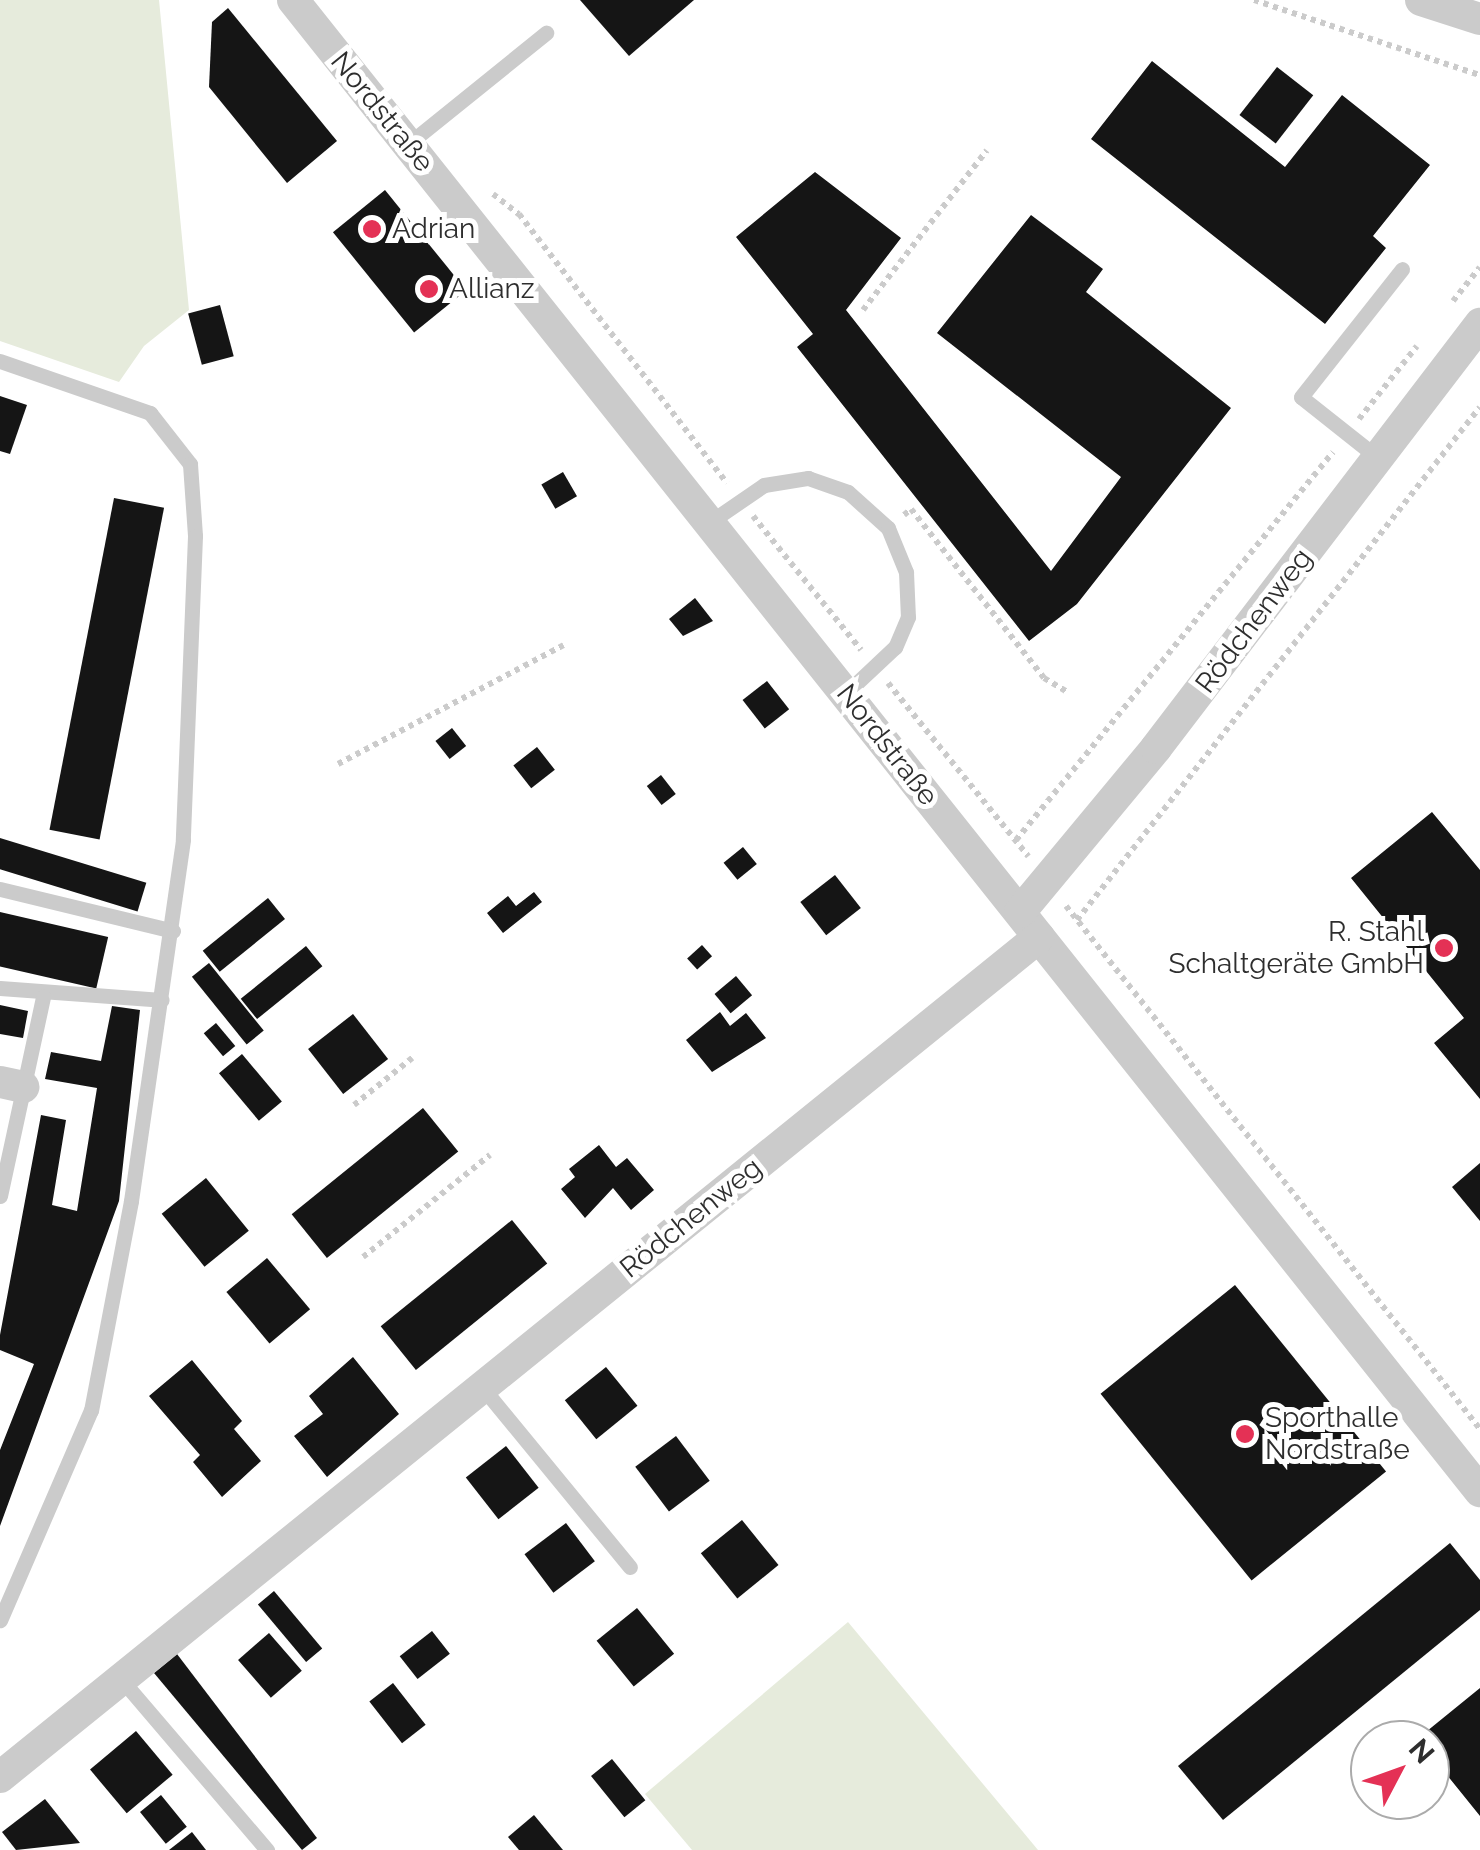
<!DOCTYPE html>
<html>
<head>
<meta charset="utf-8">
<style>
	body { margin:0 }
	#map { position:relative; width:1480px; height:1850px; overflow:hidden; background:#fff; font-family:Raleway,sans-serif }
	div>[style] { position:absolute }
	[style*='--x'] { left:calc(var(--x)*1px); top:calc(var(--y)*1px); width:calc(var(--w)*1px); rotate:calc(var(--a)*1deg) }
	.green>* { inset:0; background:#e6ebdc }
	.building>* { inset:0; background:#151515; transform-origin:0 0 }
	.path>* { height:6px; margin-top:-3px; transform-origin:0; background:repeating-linear-gradient(90deg,#cbcbcb 0 5px,transparent 0 10px) }
	.service>* { height:15px; margin:-7.5px; padding:0 7.5px; transform-origin:7.5px; border-radius:7.5px; background:#cbcbcb }
	.minor>* { height:32px; margin:-16px; padding:0 16px; transform-origin:16px; border-radius:16px; background:#cbcbcb }
	.dots>* { width:28px; height:28px; translate:-50% -50%; box-sizing:border-box; border:5px solid #fff; border-radius:50% }
	span { translate:-50% -50%; white-space:nowrap; text-align:center; line-height:1.15; -webkit-text-stroke:10px #fff; paint-order:stroke }
	.street-label { font-size:28px; color:#2e2e2e }
	.poi-label { font-size:28px; color:#2e2e2e }
	.left { translate:0 -50%; text-align:left }
	.right { translate:-100% -50%; text-align:right }
	.north { position:absolute; left:1350px; top:1720px; width:100px; height:100px; box-sizing:border-box; background:#fff; border:2px solid #ababab; border-radius:50%; rotate:49deg; font-size:28px; font-weight:700; line-height:40px; text-align:center; color:#2e2e2e }
	.north::after { content:''; display:block; margin:auto; width:35px; height:45px; background:#e43155; clip-path:polygon(50% 0,100% 100%,50% 72%,0 100%) }
</style>
</head>
<body>
<div id="map">
	<div class="green">
		<div style="clip-path:polygon(0 0,159px 0,189px 310px,144px 346px,119px 382px,0 341px)"></div>
		<div style="clip-path:polygon(848px 1622px,1038px 1850px,692px 1850px,645px 1794px)"></div>
	</div>
	<div class="building">
		<div style="clip-path:polygon(580px 0,694px 0,629px 56px)"></div>
		<div style="clip-path:polygon(228px 8px,337px 141px,287px 183px,209px 87px,212px 22px)"></div>
		<div style="clip-path:polygon(1152px 61px,1285px 167px,1342px 95px,1430px 165px,1373px 236px,1386px 248px,1325px 324px,1091px 139px)"></div>
		<div style="left:1277px;top:67px;width:46px;height:61px;rotate:38deg"></div>
		<div style="clip-path:polygon(815px 172px,901px 238px,846px 310px,1051px 571px,1121px 477px,937px 333px,1031px 215px,1103px 269px,1086px 292px,1231px 408px,1077px 604px,1029px 641px,797px 347px,813px 334px,736px 237px)"></div>
		<div style="left:385px;top:190px;width:129px;height:67px;rotate:51deg"></div>
		<div style="left:220px;top:305px;width:53px;height:33px;rotate:75deg"></div>
		<div style="clip-path:polygon(0 396px,27px 405px,10px 454px,0 451px)"></div>
		<div style="left:563px;top:472px;width:28px;height:25px;rotate:60deg"></div>
		<div style="left:114px;top:498px;width:51px;height:338px;rotate:11deg"></div>
		<div style="clip-path:polygon(695px 598px,713px 621px,683px 636px,669px 619px)"></div>
		<div style="left:767px;top:681px;width:36px;height:31px;rotate:52deg"></div>
		<div style="left:452px;top:728px;width:23px;height:21px;rotate:52deg"></div>
		<div style="left:537px;top:747px;width:29px;height:30px;rotate:52deg"></div>
		<div style="left:661px;top:775px;width:24px;height:18px;rotate:52deg"></div>
		<div style="clip-path:polygon(1432px 812px,1480px 870px,1480px 1099px,1434px 1043px,1464px 1018px,1351px 878px)"></div>
		<div style="left:0;top:838px;width:153px;height:30px;rotate:17deg"></div>
		<div style="left:743px;top:847px;width:22px;height:25px;rotate:51deg"></div>
		<div style="left:835px;top:875px;width:42px;height:44px;rotate:52deg"></div>
		<div style="clip-path:polygon(534px 892px,542px 902px,503px 933px,487px 913px,508px 896px,516px 906px)"></div>
		<div style="left:268px;top:898px;width:27px;height:84px;rotate:51deg"></div>
		<div style="left:0;top:912px;width:111px;height:53px;rotate:13deg"></div>
		<div style="left:702px;top:945px;width:15px;height:20px;rotate:48deg"></div>
		<div style="left:306px;top:946px;width:26px;height:84px;rotate:51deg"></div>
		<div style="left:209px;top:963px;width:87px;height:22px;rotate:51deg"></div>
		<div style="left:736px;top:976px;width:25px;height:28px;rotate:50deg"></div>
		<div style="clip-path:polygon(0 1005px,28px 1011px,23px 1038px,0 1034px)"></div>
		<div style="clip-path:polygon(112px 1006px,140px 1010px,119px 1201px,0 1526px,0 1450px,34px 1364px,0 1350px,0 1335px,41px 1115px,66px 1120px,52px 1205px,77px 1211px,97px 1088px,45px 1079px,51px 1052px,101px 1061px)"></div>
		<div style="clip-path:polygon(720px 1012px,730px 1026px,746px 1013px,766px 1038px,712px 1072px,686px 1040px)"></div>
		<div style="left:353px;top:1014px;width:57px;height:57px;rotate:52deg"></div>
		<div style="left:216px;top:1023px;width:30px;height:16px;rotate:50deg"></div>
		<div style="left:242px;top:1054px;width:62px;height:30px;rotate:50deg"></div>
		<div style="left:423px;top:1108px;width:56px;height:169px;rotate:51deg"></div>
		<div style="clip-path:polygon(599px 1145px,616px 1167px,627px 1158px,654px 1190px,631px 1210px,613px 1188px,585px 1218px,561px 1189px,575px 1177px,569px 1169px)"></div>
		<div style="clip-path:polygon(1480px 1163px,1480px 1221px,1452px 1187px)"></div>
		<div style="left:206px;top:1178px;width:68px;height:57px;rotate:51deg"></div>
		<div style="left:512px;top:1220px;width:56px;height:169px;rotate:51deg"></div>
		<div style="left:267px;top:1258px;width:67px;height:53px;rotate:50deg"></div>
		<div style="left:1235px;top:1285px;width:240px;height:173px;rotate:51deg"></div>
		<div style="clip-path:polygon(353px 1357px,399px 1414px,327px 1477px,294px 1436px,323px 1414px,309px 1396px)"></div>
		<div style="clip-path:polygon(192px 1360px,242px 1421px,234px 1429px,261px 1461px,222px 1497px,193px 1462px,200px 1455px,149px 1396px)"></div>
		<div style="left:606px;top:1367px;width:50px;height:53px;rotate:51deg"></div>
		<div style="left:676px;top:1436px;width:56px;height:51px;rotate:53deg"></div>
		<div style="left:506px;top:1446px;width:53px;height:51px;rotate:52deg"></div>
		<div style="left:742px;top:1520px;width:58px;height:53px;rotate:51deg"></div>
		<div style="left:566px;top:1523px;width:48px;height:52px;rotate:53deg"></div>
		<div style="clip-path:polygon(1450px 1543px,1480px 1580px,1480px 1610px,1223px 1820px,1178px 1766px)"></div>
		<div style="left:274px;top:1591px;width:75px;height:21px;rotate:50deg"></div>
		<div style="left:637px;top:1608px;width:59px;height:52px;rotate:51deg"></div>
		<div style="left:432px;top:1631px;width:29px;height:41px;rotate:52deg"></div>
		<div style="left:269px;top:1633px;width:50px;height:41px;rotate:49deg"></div>
		<div style="clip-path:polygon(177px 1654px,317px 1838px,302px 1850px,154px 1673px)"></div>
		<div style="left:393px;top:1683px;width:53px;height:30px;rotate:52deg"></div>
		<div style="clip-path:polygon(1480px 1688px,1480px 1816px,1430px 1754px,1430px 1740px,1416px 1740px)"></div>
		<div style="left:136px;top:1731px;width:57px;height:60px;rotate:50deg"></div>
		<div style="left:612px;top:1759px;width:53px;height:27px;rotate:51deg"></div>
		<div style="left:161px;top:1795px;width:41px;height:27px;rotate:51deg"></div>
		<div style="clip-path:polygon(45px 1799px,80px 1843px,16px 1850px,2px 1832px)"></div>
		<div style="clip-path:polygon(534px 1815px,563px 1850px,519px 1850px,508px 1837px)"></div>
		<div style="clip-path:polygon(192px 1832px,206px 1850px,169px 1850px)"></div>
	</div>
	<div class="path">
		<div style="--x:1254;--y:0;--w:238;--a:18.4"></div>
		<div style="--x:493;--y:194;--w:33;--a:38"></div>
		<div style="--x:519;--y:214;--w:340;--a:52.3"></div>
		<div style="--x:1453;--y:301;--w:43;--a:-51.5"></div>
		<div style="--x:863;--y:310;--w:202;--a:-52.2"></div>
		<div style="--x:1359;--y:419;--w:93;--a:-51.5"></div>
		<div style="--x:904;--y:515;--w:9;--a:-41"></div>
		<div style="--x:911;--y:509;--w:215;--a:51.8"></div>
		<div style="--x:1044;--y:678;--w:27;--a:31"></div>
		<div style="--x:753;--y:516;--w:172;--a:51.1"></div>
		<div style="--x:888;--y:683;--w:223;--a:51"></div>
		<div style="--x:338;--y:764;--w:255;--a:-27.8"></div>
		<div style="--x:1016;--y:840;--w:501;--a:-50.75"></div>
		<div style="--x:1066;--y:906;--w:667;--a:51.64"></div>
		<div style="--x:1077;--y:920;--w:652;--a:-51.85"></div>
		<div style="--x:354;--y:1105;--w:75;--a:-39"></div>
		<div style="--x:363;--y:1257;--w:163;--a:-38.8"></div>
	</div>
	<div class="service">
		<div style="--x:407;--y:145;--w:179;--a:-38.9"></div>
		<div style="--x:0;--y:361;--w:159;--a:19.1"></div>
		<div style="--x:150;--y:413;--w:65;--a:51.9"></div>
		<div style="--x:190;--y:464;--w:72;--a:86"></div>
		<div style="--x:195;--y:536;--w:304;--a:92.3"></div>
		<div style="--x:183;--y:840;--w:365;--a:98.2"></div>
		<div style="--x:131;--y:1201;--w:213;--a:100.8"></div>
		<div style="--x:91;--y:1410;--w:229;--a:113.4"></div>
		<div style="--x:1378;--y:458;--w:98;--a:-141.6"></div>
		<div style="--x:1301;--y:397;--w:163;--a:-51.7"></div>
		<div style="--x:710;--y:522;--w:65;--a:-34.4"></div>
		<div style="--x:764;--y:485;--w:45;--a:-9"></div>
		<div style="--x:808;--y:478;--w:42;--a:19.3"></div>
		<div style="--x:848;--y:492;--w:54;--a:42"></div>
		<div style="--x:888;--y:528;--w:48;--a:67.8"></div>
		<div style="--x:906;--y:572;--w:45;--a:87.5"></div>
		<div style="--x:908;--y:617;--w:33;--a:113"></div>
		<div style="--x:895;--y:647;--w:67;--a:136.8"></div>
		<div style="--x:0;--y:889;--w:178;--a:13.6"></div>
		<div style="--x:0;--y:988;--w:162;--a:4.2"></div>
		<div style="--x:0;--y:1196;--w:204;--a:-77.8"></div>
		<div style="--x:482;--y:1387;--w:233;--a:50.6"></div>
		<div style="--x:121;--y:1679;--w:225;--a:49.5"></div>
	</div>
	<div class="minor">
		<div style="--x:293;--y:0;--w:1906;--a:51.48"></div>
		<div style="--x:1421;--y:0;--w:62;--a:17.9"></div>
		<div style="--x:1020;--y:912;--w:213;--a:-50.3"></div>
		<div style="--x:1156;--y:748;--w:534;--a:-52.61"></div>
		<div style="--x:0;--y:1082;--w:24;--a:12"></div>
		<div style="--x:0;--y:1777;--w:1336;--a:-38.95"></div>
	</div>
	<div class="dots">
		<div style="left:372px;top:229px;background:#e43155"></div>
		<div style="left:429px;top:289px;background:#e43155"></div>
		<div style="left:1444px;top:948px;background:#e43155"></div>
		<div style="left:1245px;top:1434px;background:#e43155"></div>
	</div>
	<div class="street-label">
		<span style="left:382px;top:112px;rotate:51deg">Nordstraße</span>
		<span style="left:1254px;top:621px;rotate:-53deg">Rödchenweg</span>
		<span style="left:887px;top:745px;rotate:52deg">Nordstraße</span>
		<span style="left:691px;top:1218px;rotate:-39deg">Rödchenweg</span>
	</div>
	<div class="poi-label">
		<span class="left" style="left:392px;top:229px">Adrian</span>
		<span class="left" style="left:449px;top:289px">Allianz</span>
		<span class="right" style="left:1424px;top:948px">R. Stahl<br>Schaltgeräte GmbH</span>
		<span class="left" style="left:1265px;top:1434px">Sporthalle<br>Nordstraße</span>
	</div>
	<div class="north">N</div>
</div>
</body>
</html>
